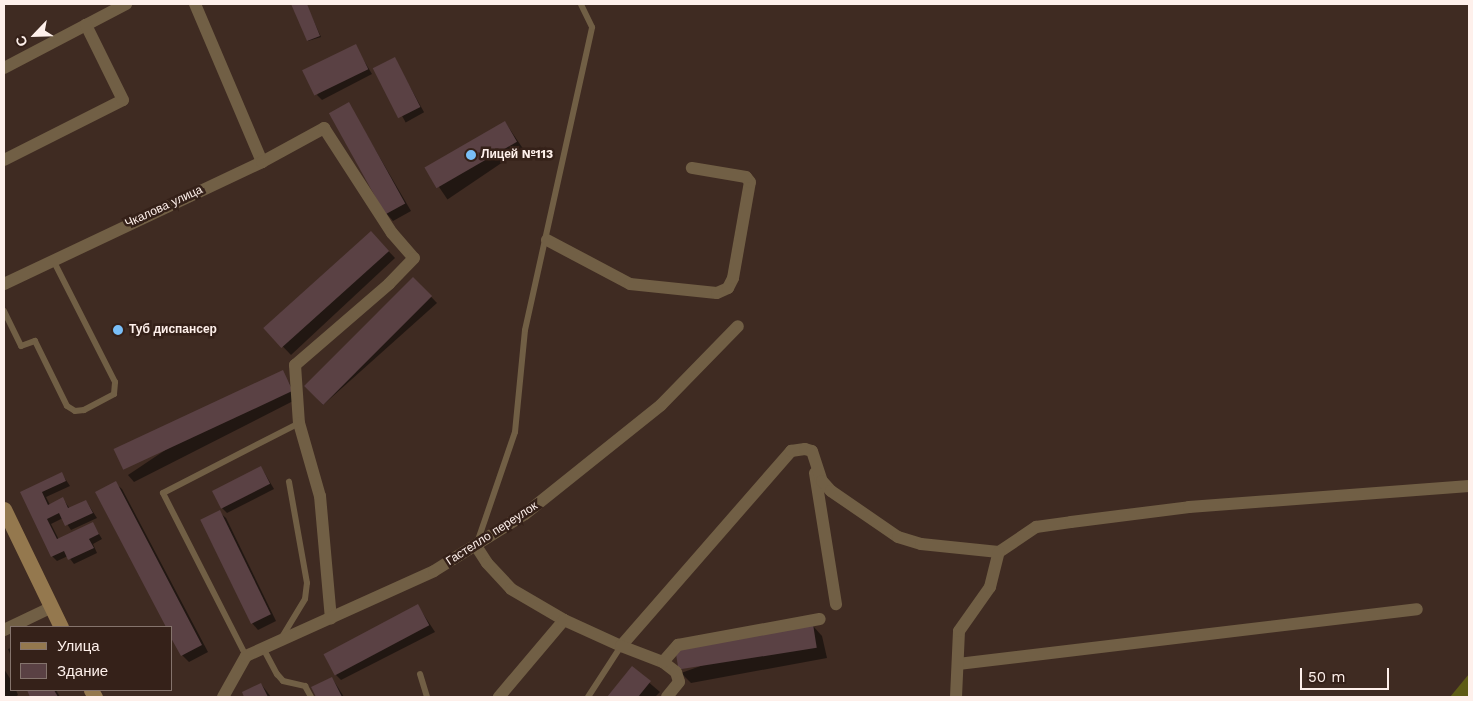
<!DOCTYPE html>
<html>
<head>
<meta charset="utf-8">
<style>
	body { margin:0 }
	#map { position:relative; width:1473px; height:701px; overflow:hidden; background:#3f2b22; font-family:"Work Sans",sans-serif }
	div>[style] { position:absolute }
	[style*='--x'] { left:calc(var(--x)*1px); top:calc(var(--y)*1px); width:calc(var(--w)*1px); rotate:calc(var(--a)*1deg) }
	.green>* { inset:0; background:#5e5c15 }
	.shadow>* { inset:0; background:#0007; transform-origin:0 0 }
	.building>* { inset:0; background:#5a4144; transform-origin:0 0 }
	.service>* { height:6px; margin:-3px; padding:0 3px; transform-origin:3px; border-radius:3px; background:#715f45 }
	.minor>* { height:12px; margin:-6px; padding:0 6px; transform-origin:6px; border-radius:6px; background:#715f45 }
	.secondary>* { height:15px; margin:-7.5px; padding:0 7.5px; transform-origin:7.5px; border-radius:7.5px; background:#94784e }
	.dots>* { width:14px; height:14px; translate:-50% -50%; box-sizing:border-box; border:2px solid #352119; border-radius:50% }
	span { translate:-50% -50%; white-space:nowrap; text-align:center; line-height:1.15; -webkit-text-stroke:5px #352119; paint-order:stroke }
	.poi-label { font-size:12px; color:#fef0eb; font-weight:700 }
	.left { translate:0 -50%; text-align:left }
	.street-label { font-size:12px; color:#fef0eb }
	.frame { position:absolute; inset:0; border:5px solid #fef0eb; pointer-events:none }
	.legend { position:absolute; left:10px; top:626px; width:162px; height:65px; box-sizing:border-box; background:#352119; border:1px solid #85746d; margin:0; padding:6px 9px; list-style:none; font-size:15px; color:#fef0eb }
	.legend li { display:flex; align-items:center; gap:10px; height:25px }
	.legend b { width:25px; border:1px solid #85746d }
	.north { position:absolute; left:10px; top:10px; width:50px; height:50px; -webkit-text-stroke:4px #352119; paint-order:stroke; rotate:246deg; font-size:14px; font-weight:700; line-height:20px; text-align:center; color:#fef0eb }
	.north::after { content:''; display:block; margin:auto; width:18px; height:22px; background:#fef0eb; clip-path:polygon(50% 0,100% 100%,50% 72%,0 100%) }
	.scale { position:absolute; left:1300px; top:668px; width:89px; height:22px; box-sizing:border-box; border:2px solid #fef0eb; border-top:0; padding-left:6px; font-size:15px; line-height:18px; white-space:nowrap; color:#fef0eb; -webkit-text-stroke:4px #352119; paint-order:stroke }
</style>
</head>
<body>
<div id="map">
	<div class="green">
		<div style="clip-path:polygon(1469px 674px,1469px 697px,1450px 697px)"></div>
	</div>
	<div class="shadow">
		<div style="clip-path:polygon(292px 4px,306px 4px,321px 37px,308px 41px)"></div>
		<div style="clip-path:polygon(355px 46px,372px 74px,322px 100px,317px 95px)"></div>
		<div style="left:394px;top:58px;width:62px;height:21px;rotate:61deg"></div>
		<div style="clip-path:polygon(348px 103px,411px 211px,393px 221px,387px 214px)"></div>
		<div style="left:505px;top:122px;width:32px;height:91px;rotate:56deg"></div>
		<div style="clip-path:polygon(378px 240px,395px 258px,291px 355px,267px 330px)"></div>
		<div style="clip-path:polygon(413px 278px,437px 303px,323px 405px,317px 398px)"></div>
		<div style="clip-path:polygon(282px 372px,299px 398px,134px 482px,128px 475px)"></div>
		<div style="clip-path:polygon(261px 467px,274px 489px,227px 513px,222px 508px)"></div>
		<div style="clip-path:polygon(62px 474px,70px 486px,46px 497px,50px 505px,63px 499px,70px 509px,86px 501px,97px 518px,71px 530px,63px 518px,51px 524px,59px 540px,93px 524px,102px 539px,93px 544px,97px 553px,74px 564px,68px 556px,57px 561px,52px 556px,22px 493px)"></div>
		<div style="clip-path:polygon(115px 483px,122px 489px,208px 652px,189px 662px,182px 655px,171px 635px,171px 627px,167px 627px,96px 493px)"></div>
		<div style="clip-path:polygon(219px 512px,226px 518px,276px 621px,258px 630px,252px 623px)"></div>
		<div style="clip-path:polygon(418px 606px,435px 632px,341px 680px,334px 673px)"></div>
		<div style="clip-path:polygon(813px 626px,822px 636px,827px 658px,691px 683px,681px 673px)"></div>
		<div style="clip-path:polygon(11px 648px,11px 656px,8px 649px)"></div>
		<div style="clip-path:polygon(632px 668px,660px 692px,655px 697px,609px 697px)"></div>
		<div style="clip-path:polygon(4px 669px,11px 680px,11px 690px,16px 690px,18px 695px,15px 697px,4px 697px)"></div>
		<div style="clip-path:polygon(332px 678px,344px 697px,317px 697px,313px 688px)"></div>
		<div style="clip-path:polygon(261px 684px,271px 697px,245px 697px,243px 693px)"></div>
		<div style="clip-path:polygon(28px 690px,56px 690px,60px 697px,32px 697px)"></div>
	</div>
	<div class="building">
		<div style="clip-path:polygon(291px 4px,307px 4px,320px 36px,307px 41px)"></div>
		<div style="left:356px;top:44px;width:28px;height:60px;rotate:64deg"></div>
		<div style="left:395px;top:57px;width:56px;height:25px;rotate:63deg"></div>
		<div style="left:349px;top:102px;width:116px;height:23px;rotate:61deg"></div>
		<div style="left:505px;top:121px;width:24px;height:93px;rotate:60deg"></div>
		<div style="left:371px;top:231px;width:27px;height:145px;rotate:48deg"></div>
		<div style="left:413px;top:277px;width:27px;height:154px;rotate:45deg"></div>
		<div style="left:283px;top:370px;width:23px;height:187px;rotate:65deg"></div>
		<div style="left:261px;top:466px;width:20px;height:55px;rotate:63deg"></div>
		<div style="clip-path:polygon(62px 472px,66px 481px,42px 492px,48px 505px,63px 497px,68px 508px,86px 500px,93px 513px,65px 526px,59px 513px,47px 519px,57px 539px,93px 522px,99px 534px,89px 539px,94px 548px,68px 560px,64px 551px,51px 557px,20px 492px)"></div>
		<div style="clip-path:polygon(116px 481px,202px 645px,181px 656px,171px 638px,171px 627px,166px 627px,95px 492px)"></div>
		<div style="left:220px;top:510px;width:116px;height:22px;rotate:64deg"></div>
		<div style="left:418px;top:604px;width:24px;height:107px;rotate:62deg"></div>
		<div style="left:813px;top:624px;width:24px;height:140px;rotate:81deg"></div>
		<div style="clip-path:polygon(632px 666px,651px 681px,638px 697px,607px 697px)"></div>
		<div style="clip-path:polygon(332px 677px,342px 697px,316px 697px,311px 687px)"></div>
		<div style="clip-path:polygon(261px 683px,268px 697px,244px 697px,242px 692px)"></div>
		<div style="clip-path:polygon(27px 690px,54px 690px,58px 697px,30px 697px)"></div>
	</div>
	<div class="service">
		<div style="--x:4;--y:311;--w:39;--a:64"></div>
		<div style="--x:21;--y:346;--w:15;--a:-20"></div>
		<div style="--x:35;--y:341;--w:72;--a:63.8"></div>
		<div style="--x:67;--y:406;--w:9;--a:32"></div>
		<div style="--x:75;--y:411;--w:9;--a:-6"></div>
		<div style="--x:84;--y:410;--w:34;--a:-28"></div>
		<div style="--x:114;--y:394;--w:12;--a:-85"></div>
		<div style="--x:115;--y:382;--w:137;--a:-116.9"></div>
		<div style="--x:477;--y:543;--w:117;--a:-71.1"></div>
		<div style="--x:515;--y:432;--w:102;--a:-84.4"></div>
		<div style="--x:525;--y:330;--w:310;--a:-77.5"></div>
		<div style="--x:592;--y:27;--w:25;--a:-116"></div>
		<div style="--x:282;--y:637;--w:44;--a:-58.8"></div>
		<div style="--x:305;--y:599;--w:16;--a:-83"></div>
		<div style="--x:307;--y:583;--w:103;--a:-100.1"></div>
		<div style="--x:263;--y:648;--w:30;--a:62"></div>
		<div style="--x:277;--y:674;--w:9;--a:49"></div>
		<div style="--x:283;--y:681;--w:23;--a:13"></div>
		<div style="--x:305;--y:686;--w:13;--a:61"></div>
		<div style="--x:246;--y:656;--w:183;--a:-117"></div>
		<div style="--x:163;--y:493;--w:153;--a:-27.2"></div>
		<div style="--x:420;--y:674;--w:24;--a:73"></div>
		<div style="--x:588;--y:697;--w:61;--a:-57.1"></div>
	</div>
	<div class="minor">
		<div style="--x:195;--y:4;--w:172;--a:67"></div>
		<div style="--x:4;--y:68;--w:138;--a:-27.7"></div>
		<div style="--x:4;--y:160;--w:133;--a:-26.8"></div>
		<div style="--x:123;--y:100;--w:84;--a:-116.3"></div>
		<div style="--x:547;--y:240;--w:94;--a:27.9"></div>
		<div style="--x:630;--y:284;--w:87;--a:5.9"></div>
		<div style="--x:717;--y:293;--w:12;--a:-24"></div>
		<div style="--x:728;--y:288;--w:11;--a:-63"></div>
		<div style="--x:733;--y:278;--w:97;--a:-80"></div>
		<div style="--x:750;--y:182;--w:6;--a:-129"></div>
		<div style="--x:746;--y:177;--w:55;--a:-170.5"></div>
		<div style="--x:4;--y:284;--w:285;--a:-25.3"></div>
		<div style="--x:262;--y:162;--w:71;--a:-28.7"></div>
		<div style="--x:324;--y:128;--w:125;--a:57.1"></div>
		<div style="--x:392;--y:233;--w:33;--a:49"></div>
		<div style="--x:414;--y:258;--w:36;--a:134"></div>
		<div style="--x:389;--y:284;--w:124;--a:139.2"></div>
		<div style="--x:295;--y:365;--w:58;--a:86.1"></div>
		<div style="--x:299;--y:423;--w:76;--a:74"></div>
		<div style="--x:320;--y:496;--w:123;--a:84.9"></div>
		<div style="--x:815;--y:473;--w:133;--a:80.9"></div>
		<div style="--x:476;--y:546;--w:20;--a:57"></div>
		<div style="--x:487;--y:563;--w:35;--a:47"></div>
		<div style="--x:511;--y:589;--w:61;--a:30.3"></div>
		<div style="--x:564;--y:620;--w:101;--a:130.2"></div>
		<div style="--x:564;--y:620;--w:63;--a:24.5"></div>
		<div style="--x:621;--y:646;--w:259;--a:-48.9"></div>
		<div style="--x:791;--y:451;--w:14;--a:-8"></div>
		<div style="--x:805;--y:449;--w:7;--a:16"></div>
		<div style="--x:812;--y:451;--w:32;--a:72"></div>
		<div style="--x:822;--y:481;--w:13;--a:48"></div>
		<div style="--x:831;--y:491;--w:81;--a:34.5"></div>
		<div style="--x:898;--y:537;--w:24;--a:17"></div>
		<div style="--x:921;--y:544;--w:78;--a:5.9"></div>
		<div style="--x:999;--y:552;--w:45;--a:-34"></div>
		<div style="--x:1036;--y:527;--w:35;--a:-8"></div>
		<div style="--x:1071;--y:522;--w:119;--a:-7.2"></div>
		<div style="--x:1189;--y:507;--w:281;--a:-4.3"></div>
		<div style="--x:4;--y:630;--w:53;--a:-25.6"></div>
		<div style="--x:621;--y:646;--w:45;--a:20.9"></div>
		<div style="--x:663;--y:662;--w:16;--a:38"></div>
		<div style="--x:676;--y:672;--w:10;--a:73"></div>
		<div style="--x:679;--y:682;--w:19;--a:129"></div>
		<div style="--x:663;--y:662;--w:23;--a:-49"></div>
		<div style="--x:678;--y:645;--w:144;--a:-10.4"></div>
		<div style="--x:958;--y:664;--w:462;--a:-6.8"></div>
		<div style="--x:223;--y:697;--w:47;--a:-60.7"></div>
		<div style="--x:246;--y:656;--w:206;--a:-24.3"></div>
		<div style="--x:434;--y:571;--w:107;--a:-32.1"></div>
		<div style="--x:525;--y:514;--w:174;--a:-38.7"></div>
		<div style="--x:661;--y:405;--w:110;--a:-45.7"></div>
		<div style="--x:956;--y:697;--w:66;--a:-87.4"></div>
		<div style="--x:959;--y:631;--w:54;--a:-54.8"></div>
		<div style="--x:990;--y:587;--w:36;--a:-76"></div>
	</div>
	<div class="secondary">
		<div style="--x:4;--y:509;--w:131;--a:64.2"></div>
		<div style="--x:91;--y:690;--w:8;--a:60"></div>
	</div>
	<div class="dots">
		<div style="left:471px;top:155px;background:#79bff8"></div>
		<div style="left:118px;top:330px;background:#79bff8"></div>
	</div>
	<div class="poi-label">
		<span class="left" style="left:481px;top:155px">Лицей №113</span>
		<span class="left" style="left:129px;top:330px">Туб диспансер</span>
	</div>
	<div class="street-label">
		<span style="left:164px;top:207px;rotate:-25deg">Чкалова улица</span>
		<span style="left:492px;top:534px;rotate:-33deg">Гастелло переулок</span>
	</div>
	<div class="frame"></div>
	<ul class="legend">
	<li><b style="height:6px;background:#94784e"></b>Улица</li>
	<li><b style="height:14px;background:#5a4144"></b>Здание</li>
	</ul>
	<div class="north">С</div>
	<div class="scale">50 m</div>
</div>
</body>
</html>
